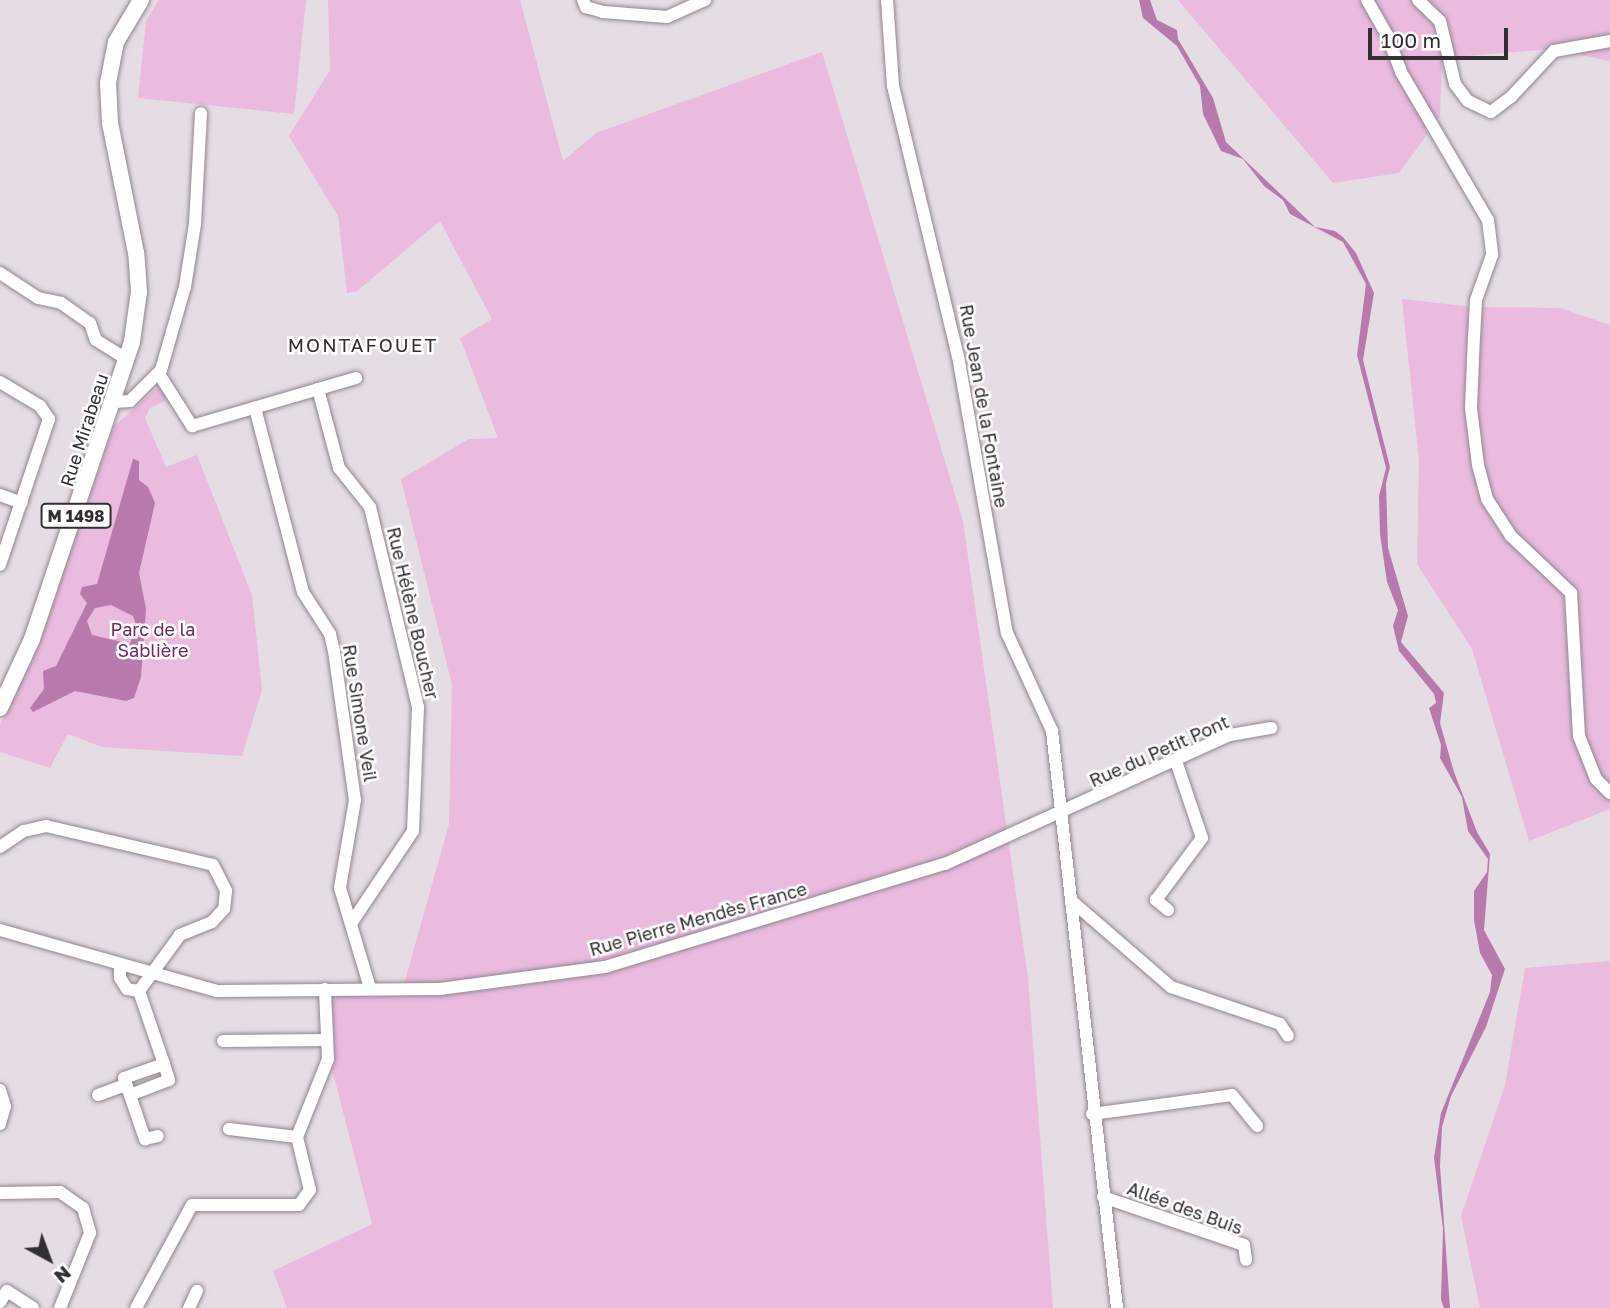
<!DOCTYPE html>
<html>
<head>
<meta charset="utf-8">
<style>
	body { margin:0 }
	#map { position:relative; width:1610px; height:1308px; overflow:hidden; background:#e6dce4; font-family:"Golos Text",sans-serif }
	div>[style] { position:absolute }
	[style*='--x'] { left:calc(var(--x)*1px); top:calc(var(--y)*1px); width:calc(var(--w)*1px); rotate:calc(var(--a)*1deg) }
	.green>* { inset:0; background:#eabadf }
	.water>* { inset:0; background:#b87aac }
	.roads { filter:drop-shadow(0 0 2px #90878e) drop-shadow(0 0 2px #90878e) }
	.minor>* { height:12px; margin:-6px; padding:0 6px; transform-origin:6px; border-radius:6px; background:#fff }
	.major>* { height:16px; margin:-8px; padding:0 8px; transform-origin:8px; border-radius:8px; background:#fff }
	span { translate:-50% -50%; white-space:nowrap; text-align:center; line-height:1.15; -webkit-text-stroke:5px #fff; paint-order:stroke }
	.shield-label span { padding:2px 5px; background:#fff; border:2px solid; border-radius:5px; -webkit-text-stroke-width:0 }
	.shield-label { font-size:16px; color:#322e31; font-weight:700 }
	.street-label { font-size:18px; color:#322e31 }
	.park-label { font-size:18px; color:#712666 }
	.neighbourhood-label { font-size:19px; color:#322e31; letter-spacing:2px }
	.north { position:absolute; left:14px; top:1224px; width:70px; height:70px; -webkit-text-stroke:5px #fff; paint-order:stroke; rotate:139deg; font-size:19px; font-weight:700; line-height:28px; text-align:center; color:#322e31 }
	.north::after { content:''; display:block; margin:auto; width:24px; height:32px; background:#322e31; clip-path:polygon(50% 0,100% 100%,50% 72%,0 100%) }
	.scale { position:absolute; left:1368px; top:28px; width:140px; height:32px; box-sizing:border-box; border:4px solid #322e31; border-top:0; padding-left:9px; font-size:21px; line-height:24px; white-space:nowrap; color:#322e31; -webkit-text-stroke:5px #fff; paint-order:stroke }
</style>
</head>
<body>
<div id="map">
	<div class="green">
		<div style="clip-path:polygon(159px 0,306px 0,294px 114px,138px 98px,146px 21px)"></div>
		<div style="clip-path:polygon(328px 0,520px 0,563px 161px,596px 133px,822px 52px,963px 521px,1028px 978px,1053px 1308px,287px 1308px,273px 1271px,372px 1224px,332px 1069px,330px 997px,404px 984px,449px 824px,452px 685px,401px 479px,469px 439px,498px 438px,460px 338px,492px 319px,440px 221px,357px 291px,347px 293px,338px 216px,289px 136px,330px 70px)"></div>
		<div style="clip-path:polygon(1178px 0,1610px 0,1610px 61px,1550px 49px,1442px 58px,1440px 117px,1399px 173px,1333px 183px)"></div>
		<div style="clip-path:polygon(1402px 299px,1473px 307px,1560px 308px,1610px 325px,1610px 809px,1529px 841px,1472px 649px,1417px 564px,1419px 461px)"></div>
		<div style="clip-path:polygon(161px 385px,171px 398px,150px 408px,145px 418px,166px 467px,197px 455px,252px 595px,262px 690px,242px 756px,102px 747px,68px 734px,50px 768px,0 752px,0 725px,35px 654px,114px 426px)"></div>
		<div style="clip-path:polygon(1610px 961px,1610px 1308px,1480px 1308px,1461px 1216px,1505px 1085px,1525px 968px)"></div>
	</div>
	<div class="water">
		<div style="clip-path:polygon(1139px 0,1150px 0,1157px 20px,1177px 30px,1178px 39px,1213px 98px,1226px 142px,1315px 227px,1335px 231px,1343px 237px,1356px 253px,1374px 293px,1363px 360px,1390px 467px,1386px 483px,1388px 548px,1408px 616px,1401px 642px,1444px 693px,1440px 723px,1454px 772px,1477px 832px,1490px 854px,1484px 930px,1505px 969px,1486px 1027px,1451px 1096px,1442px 1127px,1440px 1166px,1450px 1308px,1444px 1308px,1441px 1300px,1443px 1229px,1434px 1158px,1441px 1113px,1490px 992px,1492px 975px,1480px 953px,1474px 920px,1474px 891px,1487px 872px,1488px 859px,1468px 831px,1462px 797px,1440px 758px,1441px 745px,1429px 708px,1436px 703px,1434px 694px,1399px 651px,1393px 626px,1398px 610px,1387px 582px,1380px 534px,1379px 496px,1386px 468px,1357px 355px,1366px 284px,1343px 242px,1290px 214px,1283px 200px,1264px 186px,1243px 159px,1221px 151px,1203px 114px,1200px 86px,1177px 46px,1143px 18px)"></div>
		<div style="clip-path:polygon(evenodd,133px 459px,139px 461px,139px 480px,148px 487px,155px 503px,139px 573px,146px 609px,141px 677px,134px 698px,126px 701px,75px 691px,33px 712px,30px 708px,44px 689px,43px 671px,56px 666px,87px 603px,80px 594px,82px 587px,97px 584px,133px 459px,111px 605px,133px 616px,136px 625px,130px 644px,92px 635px,87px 621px,95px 608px,111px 605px)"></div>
	</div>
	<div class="roads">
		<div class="minor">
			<div style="--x:583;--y:0;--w:8;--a:67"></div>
			<div style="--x:586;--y:7;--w:18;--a:16"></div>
			<div style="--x:603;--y:12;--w:64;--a:4.5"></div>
			<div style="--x:667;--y:17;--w:42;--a:-24.1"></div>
			<div style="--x:887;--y:0;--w:86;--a:86"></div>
			<div style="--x:893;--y:86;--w:278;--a:76.5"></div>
			<div style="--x:958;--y:356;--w:281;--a:80"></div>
			<div style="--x:1007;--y:633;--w:108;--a:65.3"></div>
			<div style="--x:1052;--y:731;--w:581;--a:83.57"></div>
			<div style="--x:1367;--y:0;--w:40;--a:60.3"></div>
			<div style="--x:1387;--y:35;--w:40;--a:69"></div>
			<div style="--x:1401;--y:72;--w:172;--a:59.6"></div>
			<div style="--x:1488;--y:220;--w:35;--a:83"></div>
			<div style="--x:1492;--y:255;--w:48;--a:109.6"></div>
			<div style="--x:1476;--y:300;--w:36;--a:93"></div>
			<div style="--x:1474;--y:336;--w:72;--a:92.4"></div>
			<div style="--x:1471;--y:408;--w:57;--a:83"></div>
			<div style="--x:1478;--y:465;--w:35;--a:75"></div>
			<div style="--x:1487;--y:499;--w:44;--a:57"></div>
			<div style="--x:1511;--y:536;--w:83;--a:43.5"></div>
			<div style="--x:1571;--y:593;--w:143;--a:86.8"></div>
			<div style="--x:1579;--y:736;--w:46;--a:68.4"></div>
			<div style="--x:1596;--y:779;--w:20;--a:45"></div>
			<div style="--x:1418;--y:0;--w:30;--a:44"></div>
			<div style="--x:1440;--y:21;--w:65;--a:76.6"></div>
			<div style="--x:1455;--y:84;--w:21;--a:53"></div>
			<div style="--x:1468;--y:101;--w:25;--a:26"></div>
			<div style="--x:1491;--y:112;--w:25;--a:-37"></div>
			<div style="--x:1511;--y:97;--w:63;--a:-46.9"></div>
			<div style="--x:1554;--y:51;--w:57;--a:-10.1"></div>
			<div style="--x:0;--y:273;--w:45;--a:33.3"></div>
			<div style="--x:38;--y:298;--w:24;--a:12"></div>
			<div style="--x:61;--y:303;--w:35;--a:35"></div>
			<div style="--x:90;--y:323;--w:18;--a:71"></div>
			<div style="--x:96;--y:340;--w:36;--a:32"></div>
			<div style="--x:159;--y:374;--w:62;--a:57.6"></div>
			<div style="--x:192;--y:426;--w:171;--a:-16.3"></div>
			<div style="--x:0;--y:382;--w:47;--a:31"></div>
			<div style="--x:40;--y:406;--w:16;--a:55"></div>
			<div style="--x:49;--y:419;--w:154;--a:108.6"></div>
			<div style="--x:318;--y:389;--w:82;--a:75.1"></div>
			<div style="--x:339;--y:468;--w:50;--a:51.5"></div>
			<div style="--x:370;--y:507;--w:206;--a:76.5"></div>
			<div style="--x:418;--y:707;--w:124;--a:92.3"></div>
			<div style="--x:413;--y:831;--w:110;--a:123.8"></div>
			<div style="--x:115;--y:402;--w:15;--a:-4"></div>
			<div style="--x:130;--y:401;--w:44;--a:-45"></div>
			<div style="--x:161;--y:370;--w:86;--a:-73.9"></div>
			<div style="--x:185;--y:287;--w:64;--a:-81"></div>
			<div style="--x:195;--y:224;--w:111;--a:-86.9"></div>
			<div style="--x:255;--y:408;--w:190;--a:75.4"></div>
			<div style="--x:303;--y:592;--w:50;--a:57.3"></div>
			<div style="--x:330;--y:634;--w:17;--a:77"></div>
			<div style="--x:334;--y:651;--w:150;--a:82"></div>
			<div style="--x:355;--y:800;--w:89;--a:99.7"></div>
			<div style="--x:340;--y:888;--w:104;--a:73.3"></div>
			<div style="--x:0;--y:495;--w:23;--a:20"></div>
			<div style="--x:0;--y:847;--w:29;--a:-34"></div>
			<div style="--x:24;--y:831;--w:23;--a:-13"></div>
			<div style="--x:46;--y:826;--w:171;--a:13.1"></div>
			<div style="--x:213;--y:865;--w:29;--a:63"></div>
			<div style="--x:226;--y:891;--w:18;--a:96"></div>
			<div style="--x:224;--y:909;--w:18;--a:133"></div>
			<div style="--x:212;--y:922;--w:35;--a:158"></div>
			<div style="--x:180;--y:935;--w:69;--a:126.2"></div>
			<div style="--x:139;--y:991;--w:12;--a:-171"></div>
			<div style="--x:127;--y:989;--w:13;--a:-122"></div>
			<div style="--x:120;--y:978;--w:14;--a:-90"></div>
			<div style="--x:1074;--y:903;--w:128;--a:40.9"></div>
			<div style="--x:1171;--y:987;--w:115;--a:18.7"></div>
			<div style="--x:1280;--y:1024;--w:14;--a:56"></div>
			<div style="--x:1168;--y:910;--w:16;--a:-140"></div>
			<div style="--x:1156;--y:900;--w:77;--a:-53.4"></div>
			<div style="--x:1202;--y:838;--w:81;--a:-108.7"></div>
			<div style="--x:0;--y:930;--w:225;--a:15.7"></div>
			<div style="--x:217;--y:991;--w:223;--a:-0.5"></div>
			<div style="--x:440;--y:989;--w:166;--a:-7.6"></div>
			<div style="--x:605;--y:967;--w:355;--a:-16.9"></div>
			<div style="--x:945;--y:864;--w:313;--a:-24.4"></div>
			<div style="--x:1230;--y:735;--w:42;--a:-9.7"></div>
			<div style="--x:139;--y:991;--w:77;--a:71.1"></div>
			<div style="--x:164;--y:1064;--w:42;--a:160.7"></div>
			<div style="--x:124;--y:1078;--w:65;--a:71"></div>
			<div style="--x:145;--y:1139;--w:13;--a:-13"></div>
			<div style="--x:223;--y:1041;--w:104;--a:-0.6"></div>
			<div style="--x:0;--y:1090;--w:17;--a:73"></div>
			<div style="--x:5;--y:1106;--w:19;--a:106"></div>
			<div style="--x:98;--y:1095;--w:30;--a:-20"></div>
			<div style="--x:130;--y:1095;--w:42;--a:-21"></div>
			<div style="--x:169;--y:1080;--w:17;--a:-107"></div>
			<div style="--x:1092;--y:1114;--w:141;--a:-7.7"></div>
			<div style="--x:1232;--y:1095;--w:40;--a:51"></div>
			<div style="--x:229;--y:1129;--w:68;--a:6.7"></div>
			<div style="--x:0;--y:1193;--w:60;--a:-1"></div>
			<div style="--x:60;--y:1192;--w:28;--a:35"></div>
			<div style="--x:83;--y:1208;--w:26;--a:74"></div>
			<div style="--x:90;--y:1233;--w:81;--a:111.8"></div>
			<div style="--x:1103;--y:1197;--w:149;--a:18.8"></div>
			<div style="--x:1244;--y:1245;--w:15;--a:82"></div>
			<div style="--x:0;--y:1302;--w:13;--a:-58"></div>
			<div style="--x:7;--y:1291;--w:31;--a:33"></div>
			<div style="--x:136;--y:1308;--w:117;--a:-61.5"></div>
			<div style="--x:192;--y:1205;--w:107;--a:0"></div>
			<div style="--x:299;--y:1205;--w:19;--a:-54"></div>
			<div style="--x:310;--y:1190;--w:55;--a:-103.8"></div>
			<div style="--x:297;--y:1137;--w:84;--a:-68.3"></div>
			<div style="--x:328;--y:1059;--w:70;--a:-92.5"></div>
			<div style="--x:189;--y:1308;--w:19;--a:-65"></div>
		</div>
		<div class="major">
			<div style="--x:0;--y:708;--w:76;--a:-65.1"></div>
			<div style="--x:32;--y:639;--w:314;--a:-71.4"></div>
			<div style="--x:132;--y:341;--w:49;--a:-81.9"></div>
			<div style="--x:139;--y:292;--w:39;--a:-94"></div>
			<div style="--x:136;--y:253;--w:133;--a:-101.3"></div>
			<div style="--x:110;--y:123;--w:40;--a:-92.9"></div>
			<div style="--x:108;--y:83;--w:42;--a:-79"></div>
			<div style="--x:116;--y:42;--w:49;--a:-59.2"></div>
		</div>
	</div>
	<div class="shield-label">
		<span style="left:76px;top:516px">M 1498</span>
	</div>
	<div class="street-label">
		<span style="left:984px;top:406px;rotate:80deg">Rue Jean de la Fontaine</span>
		<span style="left:84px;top:430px;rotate:-72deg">Rue Mirabeau</span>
		<span style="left:413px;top:613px;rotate:77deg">Rue Hélène Boucher</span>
		<span style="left:360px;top:713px;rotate:81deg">Rue Simone Veil</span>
		<span style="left:1159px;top:751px;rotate:-24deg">Rue du Petit Pont</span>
		<span style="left:698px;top:919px;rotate:-16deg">Rue Pierre Mendès France</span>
		<span style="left:1185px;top:1208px;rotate:20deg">Allée des Buis</span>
	</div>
	<div class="park-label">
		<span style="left:153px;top:640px">Parc de la<br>Sablière</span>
	</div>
	<div class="neighbourhood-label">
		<span style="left:363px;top:345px">MONTAFOUET</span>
	</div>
	<div class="north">N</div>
	<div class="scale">100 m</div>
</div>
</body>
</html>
